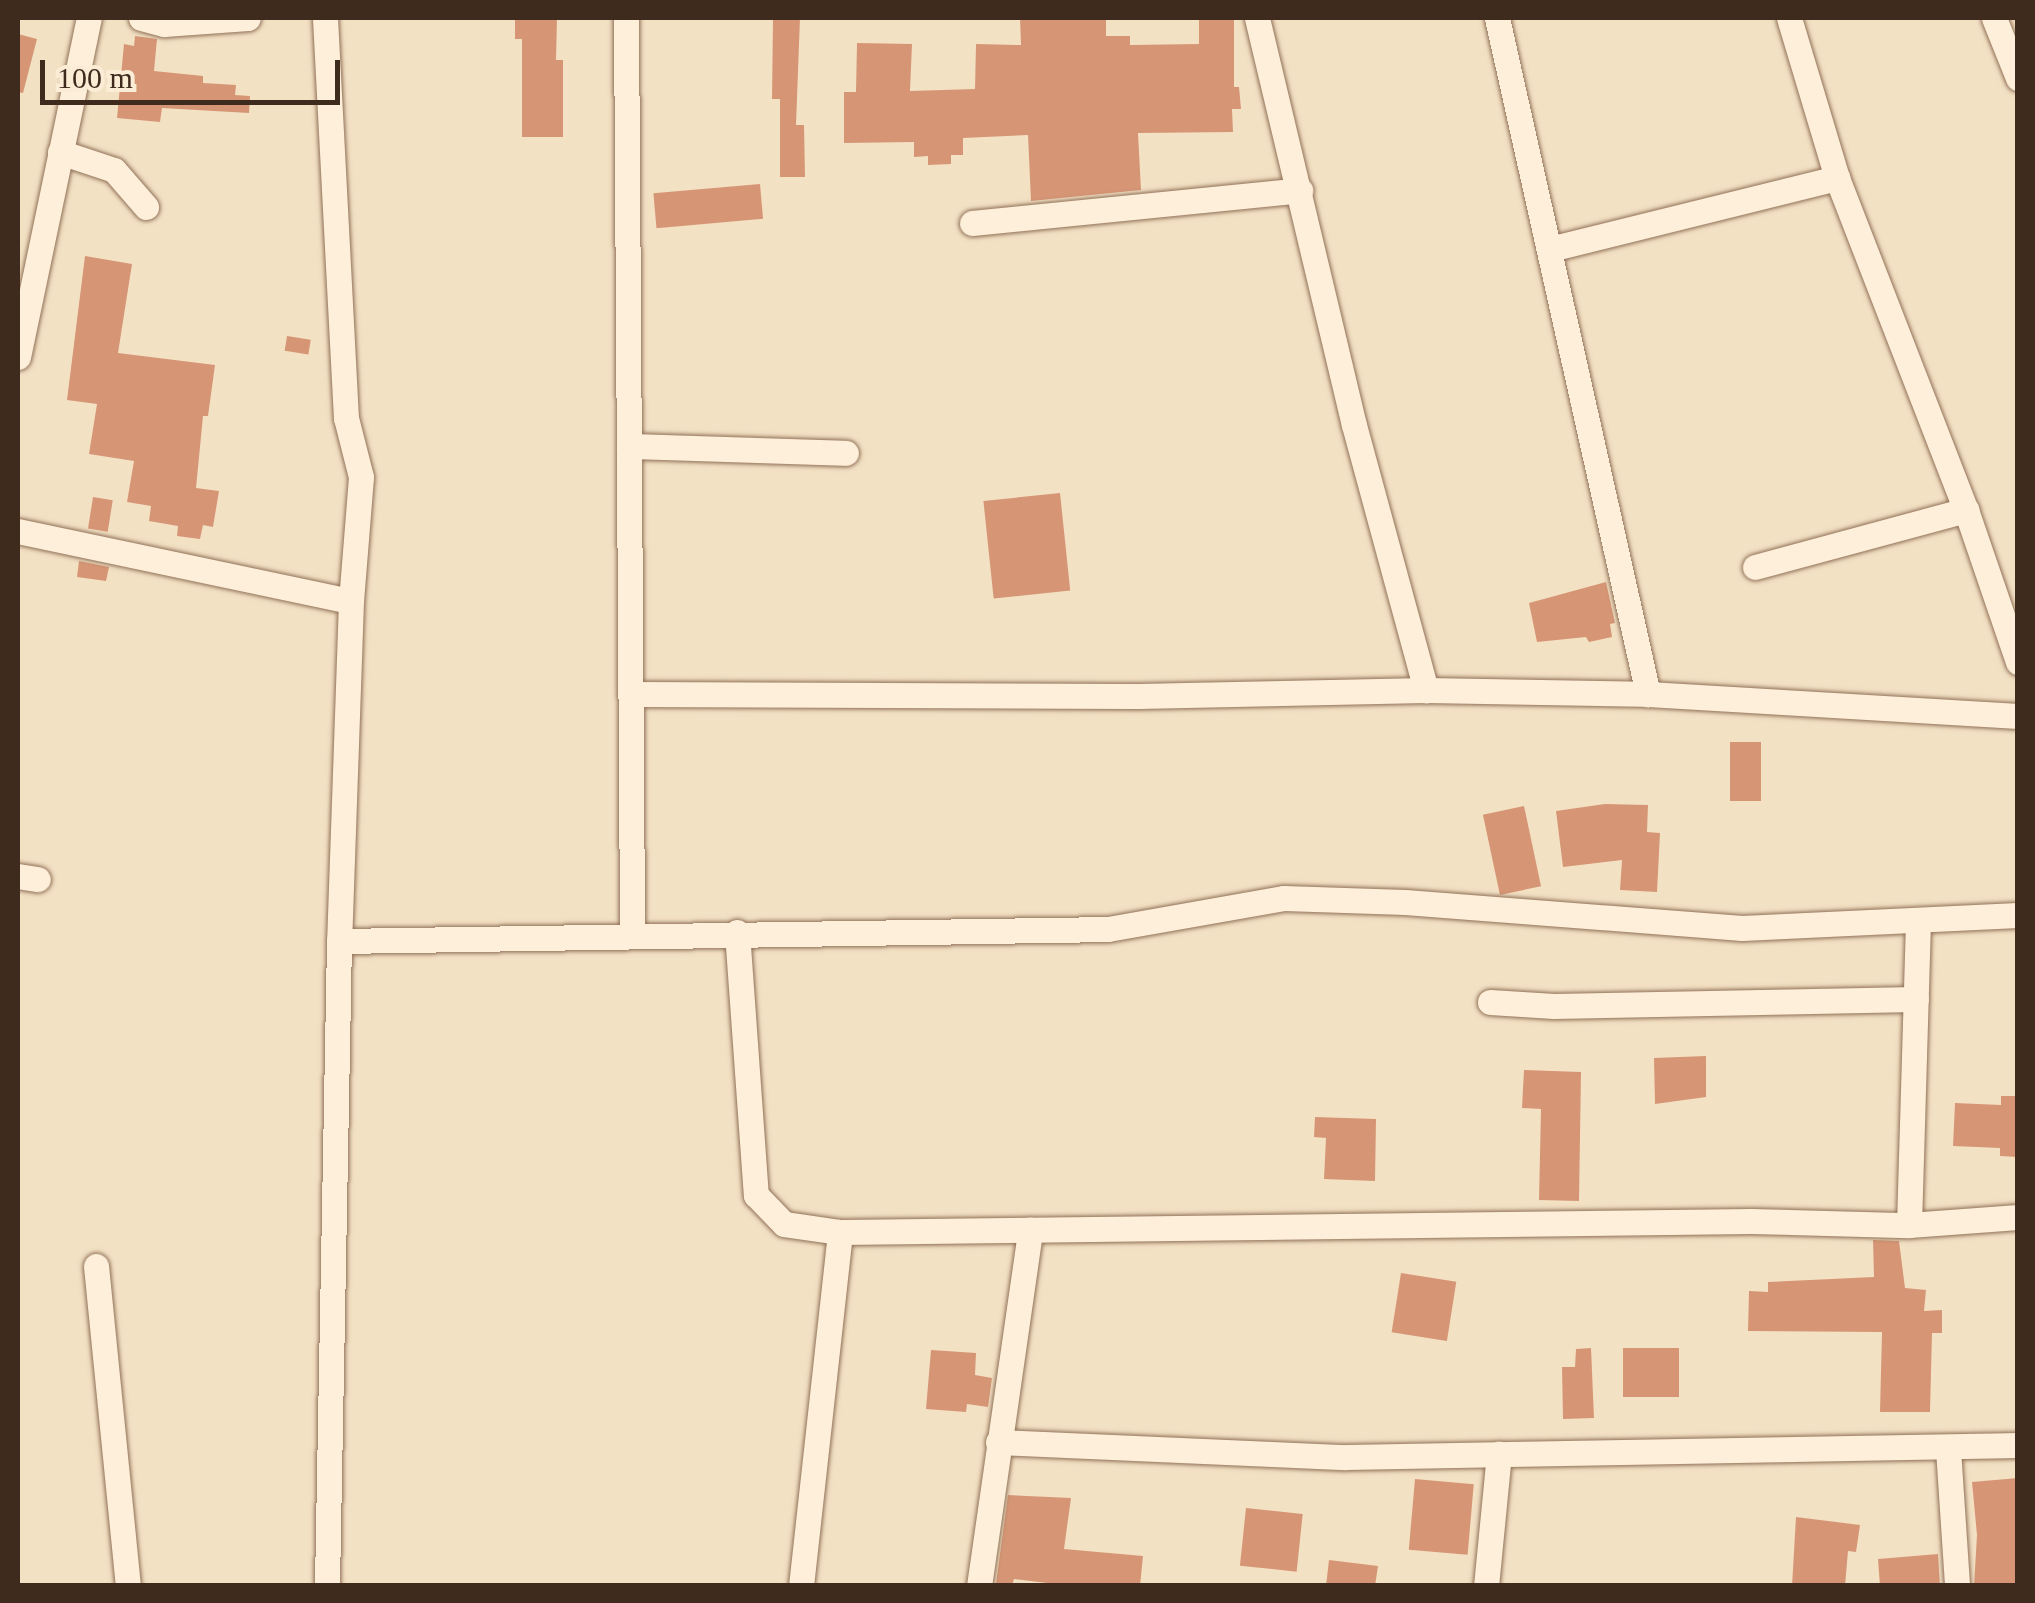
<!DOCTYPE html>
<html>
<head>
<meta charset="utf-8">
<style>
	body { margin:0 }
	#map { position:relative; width:2035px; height:1603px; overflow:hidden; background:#f3e1c4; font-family:"Times New Roman",serif }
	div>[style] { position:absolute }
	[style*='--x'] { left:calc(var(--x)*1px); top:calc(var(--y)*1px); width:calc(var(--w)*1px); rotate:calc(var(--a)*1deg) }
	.building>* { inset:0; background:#d69675; transform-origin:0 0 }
	.roads { filter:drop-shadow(0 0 2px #917158) drop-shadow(0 0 2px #917158) }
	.minor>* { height:25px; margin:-12.5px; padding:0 12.5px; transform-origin:12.5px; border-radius:12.5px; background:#fdefd9 }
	span { translate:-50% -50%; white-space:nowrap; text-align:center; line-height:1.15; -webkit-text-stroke:8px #faecd5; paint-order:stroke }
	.frame { position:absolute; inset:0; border:20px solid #3f2b1d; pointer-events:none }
	.scale { position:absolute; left:40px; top:60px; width:300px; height:45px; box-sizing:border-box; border:5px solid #3f2b1d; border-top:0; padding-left:12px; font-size:30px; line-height:35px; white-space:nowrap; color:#3f2b1d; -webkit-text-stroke:8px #faecd5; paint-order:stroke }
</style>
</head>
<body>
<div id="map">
	<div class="building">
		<div style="clip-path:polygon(515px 18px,557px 18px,556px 60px,563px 60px,563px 137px,522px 137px,522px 39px,515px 39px)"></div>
		<div style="clip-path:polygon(773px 18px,800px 18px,796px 125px,804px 125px,805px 177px,780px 177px,780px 99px,772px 99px)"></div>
		<div style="clip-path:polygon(1020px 18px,1106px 18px,1106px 36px,1130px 36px,1130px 45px,1199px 44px,1199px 18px,1234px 18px,1234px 87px,1239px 87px,1241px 109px,1232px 109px,1233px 132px,1138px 133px,1141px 190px,1031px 201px,1028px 135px,963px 138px,963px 155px,951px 155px,951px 164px,928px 165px,928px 156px,914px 157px,914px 142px,844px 143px,844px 92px,856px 92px,857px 43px,912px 44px,910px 91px,975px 89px,976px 44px,1021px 45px)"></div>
		<div style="clip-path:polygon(18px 34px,37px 39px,23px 93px,18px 92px)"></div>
		<div style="clip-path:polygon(135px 36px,157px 39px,154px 71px,203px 76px,203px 83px,236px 85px,235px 95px,250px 96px,249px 113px,162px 108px,160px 122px,117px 118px,124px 44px,134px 46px)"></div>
		<div style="left:760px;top:184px;width:35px;height:107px;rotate:85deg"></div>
		<div style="clip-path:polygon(85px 256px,132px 264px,118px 353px,215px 365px,208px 416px,203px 416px,196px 488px,219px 491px,213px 527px,203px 525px,200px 539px,177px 536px,178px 526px,149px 521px,151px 506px,127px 502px,134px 461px,89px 454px,97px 404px,67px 400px)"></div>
		<div style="left:287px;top:336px;width:24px;height:15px;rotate:9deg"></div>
		<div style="left:1060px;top:493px;width:98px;height:77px;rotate:84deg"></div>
		<div style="left:93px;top:497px;width:20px;height:32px;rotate:9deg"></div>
		<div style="clip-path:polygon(79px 561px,109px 567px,106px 581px,77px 577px)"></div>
		<div style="clip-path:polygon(1606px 582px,1615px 623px,1610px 624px,1612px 637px,1589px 642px,1586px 637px,1537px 642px,1529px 603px)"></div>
		<div style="left:1730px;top:742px;width:31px;height:59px"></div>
		<div style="clip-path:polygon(1605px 804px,1648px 805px,1647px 832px,1660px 833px,1657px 892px,1620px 890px,1622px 860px,1563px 867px,1556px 811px)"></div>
		<div style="left:1524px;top:806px;width:82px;height:42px;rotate:78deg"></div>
		<div style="clip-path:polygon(1706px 1056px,1706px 1097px,1655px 1104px,1654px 1058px)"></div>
		<div style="clip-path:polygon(1524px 1070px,1581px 1072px,1579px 1201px,1539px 1200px,1541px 1109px,1522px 1108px)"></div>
		<div style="clip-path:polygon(2001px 1096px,2017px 1096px,2018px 1157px,2000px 1156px,2000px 1148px,1953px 1146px,1955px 1103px,2001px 1105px)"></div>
		<div style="clip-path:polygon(1315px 1117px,1376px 1119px,1375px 1181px,1324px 1179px,1326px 1138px,1314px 1137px)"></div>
		<div style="clip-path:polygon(1873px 1240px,1899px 1241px,1905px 1288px,1926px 1290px,1924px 1311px,1942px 1310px,1942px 1333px,1932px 1333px,1930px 1412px,1880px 1412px,1882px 1332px,1748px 1331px,1749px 1291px,1768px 1292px,1768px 1282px,1874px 1277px)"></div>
		<div style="left:1401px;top:1273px;width:56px;height:60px;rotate:9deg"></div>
		<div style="clip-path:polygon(1591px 1348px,1594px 1418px,1563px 1419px,1562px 1367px,1575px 1367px,1576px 1349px)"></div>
		<div style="left:1679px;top:1348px;width:49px;height:56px;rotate:90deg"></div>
		<div style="clip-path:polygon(931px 1350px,976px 1353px,975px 1375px,992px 1378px,988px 1407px,967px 1404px,966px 1412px,926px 1409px)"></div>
		<div style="clip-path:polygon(2018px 1478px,2018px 1586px,1974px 1586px,1977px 1535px,1972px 1482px)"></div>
		<div style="left:1415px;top:1479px;width:59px;height:71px;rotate:5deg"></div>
		<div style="clip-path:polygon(1008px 1495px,1071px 1498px,1064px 1549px,1143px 1556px,1140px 1586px,1072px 1586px,1014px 1579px,1012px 1585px,996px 1584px)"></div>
		<div style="left:1246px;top:1508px;width:57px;height:58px;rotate:6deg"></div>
		<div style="clip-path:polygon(1796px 1517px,1860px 1525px,1856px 1552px,1848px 1551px,1845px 1586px,1792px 1586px)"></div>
		<div style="clip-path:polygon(1938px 1554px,1940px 1586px,1880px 1586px,1878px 1559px)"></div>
		<div style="clip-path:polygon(1329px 1560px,1378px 1566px,1375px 1586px,1326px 1586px)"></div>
	</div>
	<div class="roads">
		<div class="minor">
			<div style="--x:141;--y:18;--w:24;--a:15"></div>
			<div style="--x:164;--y:24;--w:84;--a:-4.1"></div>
			<div style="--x:325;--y:18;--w:401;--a:87"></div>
			<div style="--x:346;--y:418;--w:61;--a:75.7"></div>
			<div style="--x:361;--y:477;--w:124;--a:94.6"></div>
			<div style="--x:351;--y:601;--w:340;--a:92"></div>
			<div style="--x:339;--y:941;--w:645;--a:91.07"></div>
			<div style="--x:626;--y:18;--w:916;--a:89.62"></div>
			<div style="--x:1257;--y:18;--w:418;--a:76.6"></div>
			<div style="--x:1354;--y:425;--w:275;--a:74.8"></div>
			<div style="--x:1497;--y:18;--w:693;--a:77.41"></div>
			<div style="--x:1789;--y:18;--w:167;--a:73.3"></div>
			<div style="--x:1837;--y:178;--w:356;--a:68.8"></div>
			<div style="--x:1966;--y:510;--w:161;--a:71.1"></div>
			<div style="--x:1994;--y:18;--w:65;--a:68.2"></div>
			<div style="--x:60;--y:152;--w:57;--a:18.4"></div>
			<div style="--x:114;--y:170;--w:49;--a:49.1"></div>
			<div style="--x:972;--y:223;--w:330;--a:-5.7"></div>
			<div style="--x:1550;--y:249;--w:296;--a:-13.9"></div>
			<div style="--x:18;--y:357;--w:346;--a:-78.2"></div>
			<div style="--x:629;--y:446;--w:217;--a:1.8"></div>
			<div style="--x:18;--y:531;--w:340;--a:11.9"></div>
			<div style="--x:1755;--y:567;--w:219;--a:-15.1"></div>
			<div style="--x:633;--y:694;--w:505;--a:0.23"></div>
			<div style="--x:1138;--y:696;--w:288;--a:-1.2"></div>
			<div style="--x:1426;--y:690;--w:222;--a:1"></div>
			<div style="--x:1648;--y:694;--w:371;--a:3.4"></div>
			<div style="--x:18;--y:876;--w:20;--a:9"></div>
			<div style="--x:737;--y:932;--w:264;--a:85.9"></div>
			<div style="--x:756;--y:1195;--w:40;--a:46"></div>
			<div style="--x:784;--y:1224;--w:57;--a:8.1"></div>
			<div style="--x:840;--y:1232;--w:911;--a:-0.69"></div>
			<div style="--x:1751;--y:1221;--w:158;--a:1.5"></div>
			<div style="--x:1909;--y:1225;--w:109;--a:-4.2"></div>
			<div style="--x:339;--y:941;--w:769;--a:-0.89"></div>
			<div style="--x:1108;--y:929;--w:179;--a:-10"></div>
			<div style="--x:1284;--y:898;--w:121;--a:1.9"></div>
			<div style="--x:1405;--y:902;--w:338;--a:4.4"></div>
			<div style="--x:1742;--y:928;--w:276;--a:-2.7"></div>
			<div style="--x:1490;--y:1002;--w:64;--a:3.6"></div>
			<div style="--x:1554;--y:1006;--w:362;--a:-1.1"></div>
			<div style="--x:1909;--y:1225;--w:302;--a:-88.3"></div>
			<div style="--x:96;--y:1266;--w:322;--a:84.3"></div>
			<div style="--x:998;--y:1442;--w:348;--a:2.5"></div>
			<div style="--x:1346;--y:1457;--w:672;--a:-1.02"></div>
			<div style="--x:1948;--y:1449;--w:137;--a:86.2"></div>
			<div style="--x:801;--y:1586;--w:356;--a:-83.7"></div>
			<div style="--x:979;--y:1586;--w:360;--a:-81.8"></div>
			<div style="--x:1486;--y:1586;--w:133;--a:-84.4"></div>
		</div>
	</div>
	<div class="frame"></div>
	<div class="scale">100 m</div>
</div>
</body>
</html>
